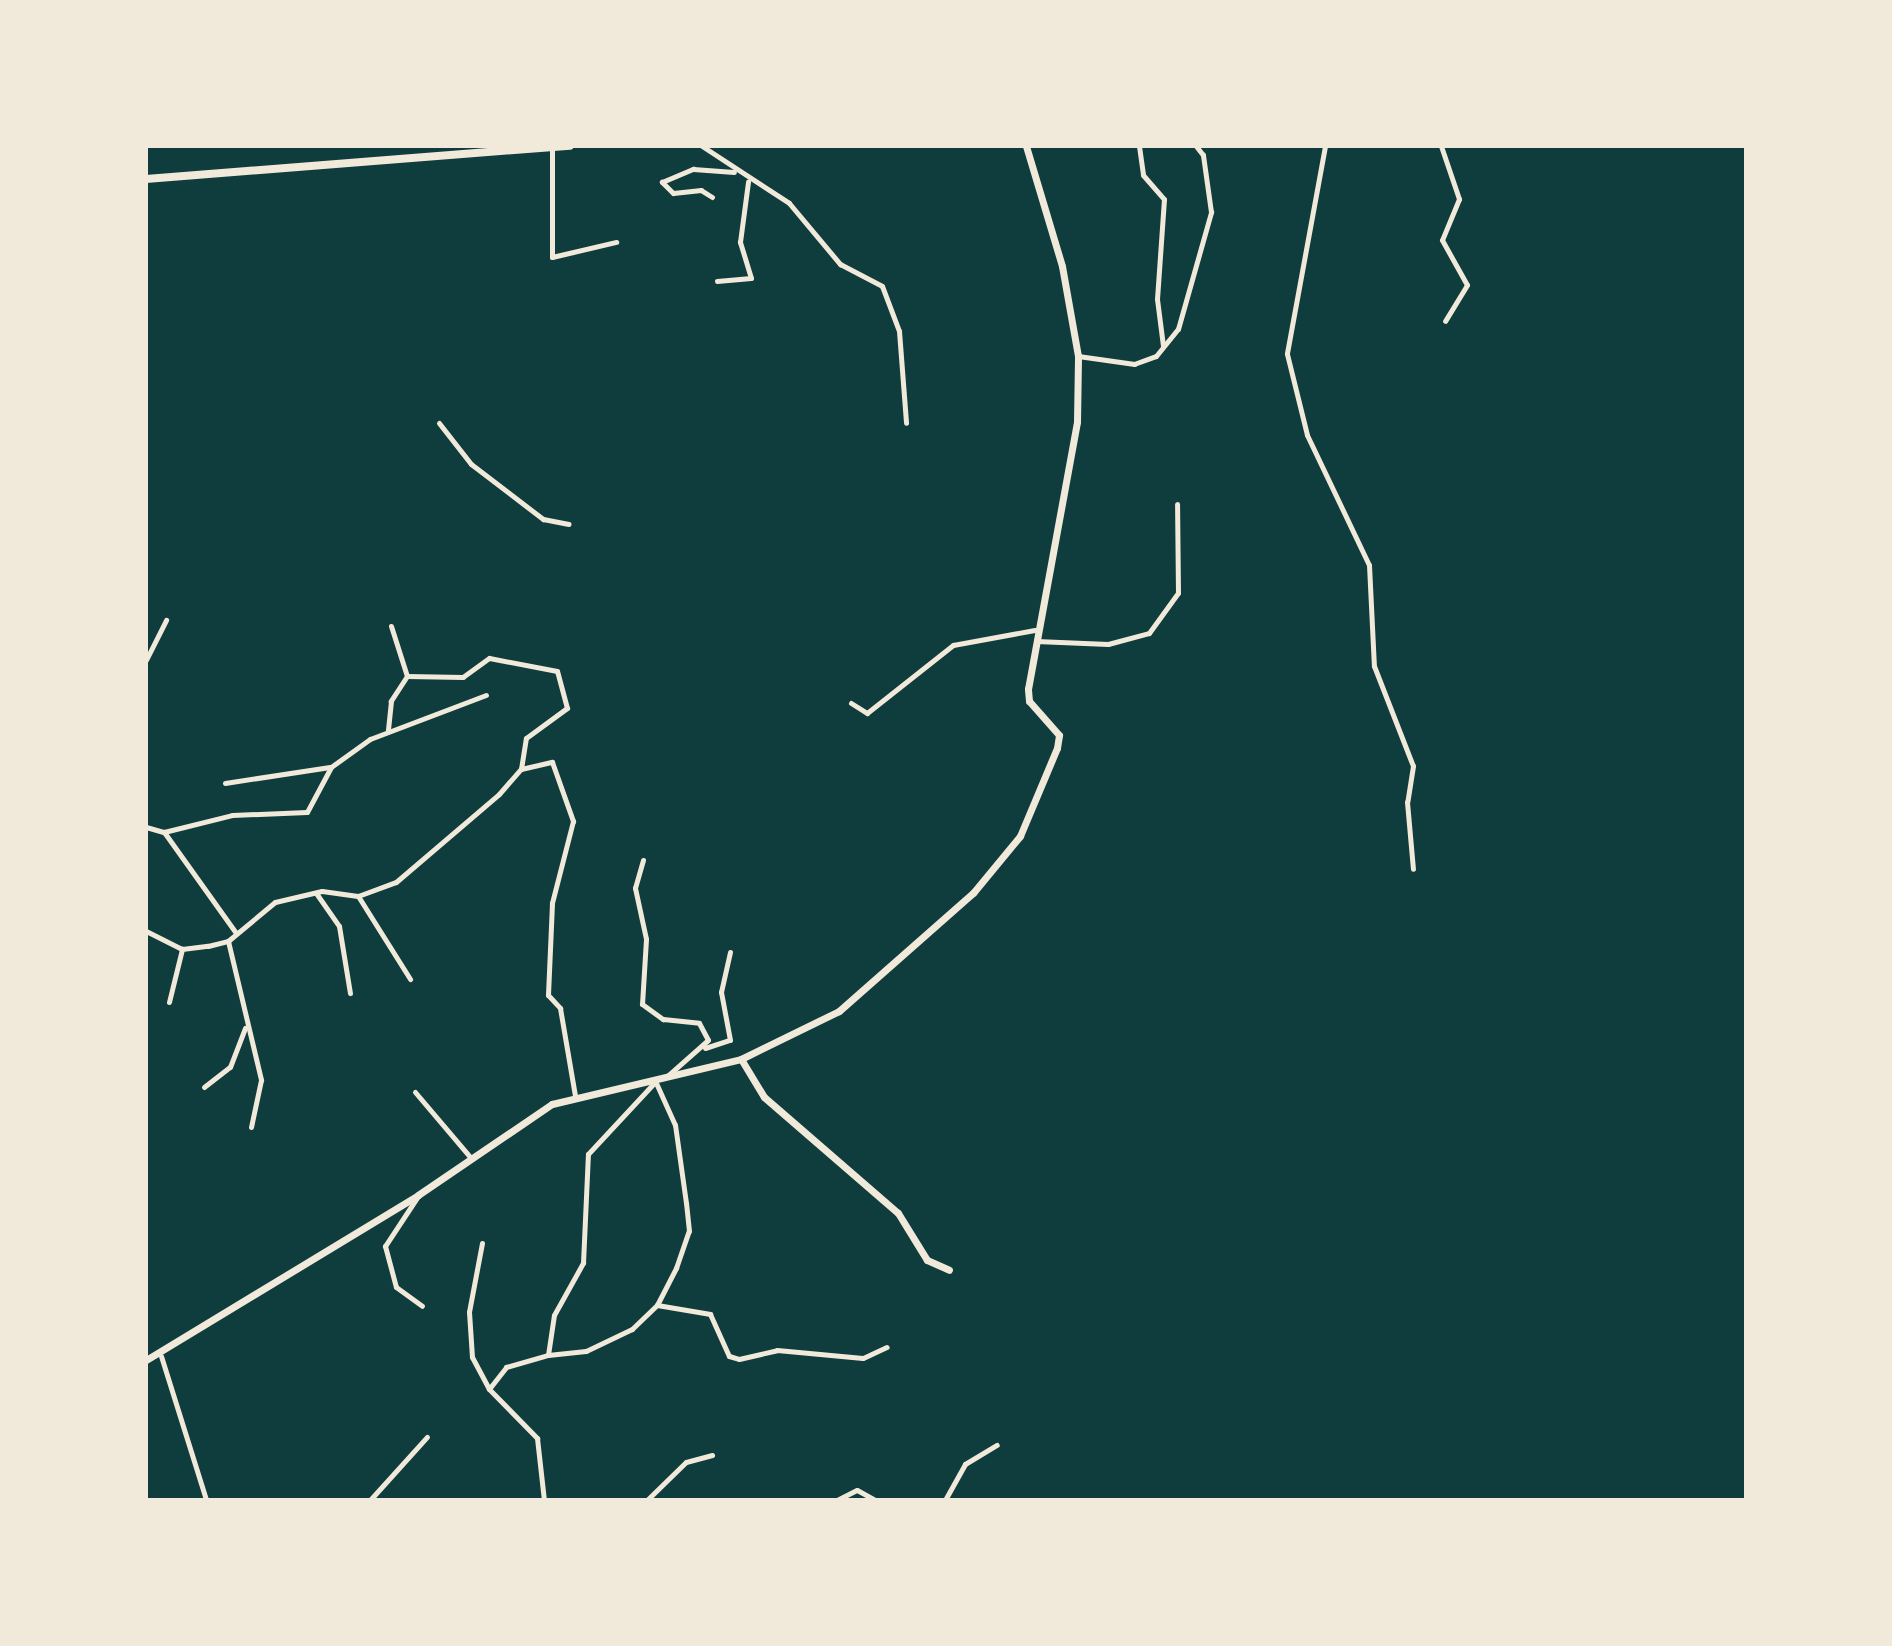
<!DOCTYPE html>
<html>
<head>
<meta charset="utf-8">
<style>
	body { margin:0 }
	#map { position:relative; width:1892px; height:1646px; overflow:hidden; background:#0f3d3e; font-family:"Sofia Sans Condensed",sans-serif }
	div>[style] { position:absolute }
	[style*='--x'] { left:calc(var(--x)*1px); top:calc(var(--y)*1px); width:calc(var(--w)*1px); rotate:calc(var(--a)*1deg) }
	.minor>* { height:5px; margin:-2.5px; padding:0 2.5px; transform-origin:2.5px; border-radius:2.5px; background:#f1e9da }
	.tertiary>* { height:7px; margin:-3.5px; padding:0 3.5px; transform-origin:3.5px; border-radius:3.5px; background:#f1e9da }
	.primary>* { height:8px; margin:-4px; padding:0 4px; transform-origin:4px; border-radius:4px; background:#f1e9da }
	span { translate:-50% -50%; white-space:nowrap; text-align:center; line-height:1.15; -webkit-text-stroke:8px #f1e9da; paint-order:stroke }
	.frame { position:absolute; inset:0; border:148px solid #f1e9da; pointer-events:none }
</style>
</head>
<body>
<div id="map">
	<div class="minor">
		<div style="--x:702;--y:146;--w:104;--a:33.2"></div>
		<div style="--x:789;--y:203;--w:80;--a:50.1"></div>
		<div style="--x:840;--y:264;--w:47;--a:27.6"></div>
		<div style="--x:882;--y:286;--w:48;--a:69.3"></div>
		<div style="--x:899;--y:331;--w:92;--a:85.6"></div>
		<div style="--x:1139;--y:146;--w:29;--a:82"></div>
		<div style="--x:1143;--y:175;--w:32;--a:49"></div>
		<div style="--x:1164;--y:199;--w:100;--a:94"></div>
		<div style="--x:1157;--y:299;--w:47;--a:82.7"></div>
		<div style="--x:1325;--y:146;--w:211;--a:100.4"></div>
		<div style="--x:1287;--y:354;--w:83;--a:76.1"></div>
		<div style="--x:1307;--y:435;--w:144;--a:64.5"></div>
		<div style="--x:1369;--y:565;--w:101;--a:87.2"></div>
		<div style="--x:1374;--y:666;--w:107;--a:68.7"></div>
		<div style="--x:1413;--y:766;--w:36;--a:99"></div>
		<div style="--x:1407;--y:802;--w:67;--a:84.9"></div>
		<div style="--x:1441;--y:146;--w:56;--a:71.2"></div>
		<div style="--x:1459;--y:199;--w:44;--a:112.5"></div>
		<div style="--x:1442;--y:240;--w:51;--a:60.9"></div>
		<div style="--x:1467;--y:285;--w:42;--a:121.4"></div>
		<div style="--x:552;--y:148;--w:109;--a:90"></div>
		<div style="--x:552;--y:257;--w:66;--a:-13.2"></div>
		<div style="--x:712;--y:197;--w:13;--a:-148"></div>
		<div style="--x:701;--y:190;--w:28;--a:174"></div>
		<div style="--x:673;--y:193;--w:16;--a:-135"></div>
		<div style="--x:662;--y:182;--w:34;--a:-23"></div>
		<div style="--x:693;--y:169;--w:41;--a:4.2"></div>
		<div style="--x:717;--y:281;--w:34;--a:-5"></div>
		<div style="--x:751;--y:278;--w:38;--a:-107"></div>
		<div style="--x:740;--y:242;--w:61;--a:-82.4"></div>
		<div style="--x:1078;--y:356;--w:57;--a:8.1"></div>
		<div style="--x:1134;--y:364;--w:23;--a:-20"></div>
		<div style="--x:1156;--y:356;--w:35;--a:-51"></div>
		<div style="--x:1178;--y:329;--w:122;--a:-74.2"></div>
		<div style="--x:1211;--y:212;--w:58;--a:-98"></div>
		<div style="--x:1203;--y:155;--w:11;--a:-128"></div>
		<div style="--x:439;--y:423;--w:52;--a:52"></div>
		<div style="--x:471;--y:464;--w:91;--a:37.4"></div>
		<div style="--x:543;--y:519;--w:26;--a:11"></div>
		<div style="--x:391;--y:626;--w:52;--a:72.3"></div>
		<div style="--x:1036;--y:641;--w:72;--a:2.4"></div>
		<div style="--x:1108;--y:644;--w:42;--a:-15"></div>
		<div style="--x:1149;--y:633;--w:49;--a:-54.1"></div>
		<div style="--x:1178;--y:593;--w:89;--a:-90.6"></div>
		<div style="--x:146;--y:660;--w:45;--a:-63.4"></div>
		<div style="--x:851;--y:703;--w:19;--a:32"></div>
		<div style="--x:867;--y:713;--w:110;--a:-38.3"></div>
		<div style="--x:953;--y:645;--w:83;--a:-10.4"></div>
		<div style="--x:521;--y:769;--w:32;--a:-13"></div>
		<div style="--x:552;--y:762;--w:63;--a:70.4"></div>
		<div style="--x:573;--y:821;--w:85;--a:104.4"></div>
		<div style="--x:552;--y:903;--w:92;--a:92.5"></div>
		<div style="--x:548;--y:995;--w:18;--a:47"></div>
		<div style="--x:560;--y:1008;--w:89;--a:80.3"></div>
		<div style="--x:225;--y:783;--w:106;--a:-8.7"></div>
		<div style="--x:146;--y:827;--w:19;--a:16"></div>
		<div style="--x:164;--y:832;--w:70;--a:-14"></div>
		<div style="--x:232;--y:815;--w:75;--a:-2.3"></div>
		<div style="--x:307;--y:812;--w:51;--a:-61.9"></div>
		<div style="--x:331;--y:767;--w:48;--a:-35.7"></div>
		<div style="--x:370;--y:739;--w:124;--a:-20.8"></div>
		<div style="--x:164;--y:832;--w:124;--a:54.5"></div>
		<div style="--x:643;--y:860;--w:29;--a:106"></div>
		<div style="--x:635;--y:888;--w:52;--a:77.8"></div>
		<div style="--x:646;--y:939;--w:65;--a:93.5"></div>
		<div style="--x:642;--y:1004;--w:26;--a:36"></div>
		<div style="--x:663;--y:1019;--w:36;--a:6"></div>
		<div style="--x:699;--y:1023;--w:19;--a:62"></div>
		<div style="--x:708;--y:1040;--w:56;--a:138.6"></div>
		<div style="--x:316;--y:893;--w:40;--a:55.1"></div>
		<div style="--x:339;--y:926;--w:68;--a:80.7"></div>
		<div style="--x:358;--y:896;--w:98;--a:57.9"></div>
		<div style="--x:146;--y:931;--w:40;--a:26.6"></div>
		<div style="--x:182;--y:949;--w:26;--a:-7"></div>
		<div style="--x:208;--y:946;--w:21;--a:-14"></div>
		<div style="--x:228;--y:941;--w:61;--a:-39.7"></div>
		<div style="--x:275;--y:902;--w:48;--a:-13.2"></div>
		<div style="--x:322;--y:891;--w:36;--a:8"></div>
		<div style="--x:358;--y:896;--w:40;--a:-20.2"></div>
		<div style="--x:396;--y:882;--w:135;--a:-40.5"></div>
		<div style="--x:499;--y:794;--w:33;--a:-49"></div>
		<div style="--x:521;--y:769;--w:31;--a:-81"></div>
		<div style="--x:526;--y:738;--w:51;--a:-36.2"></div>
		<div style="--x:567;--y:708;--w:38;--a:-105"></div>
		<div style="--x:557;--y:671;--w:69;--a:-169.2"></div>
		<div style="--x:489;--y:658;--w:32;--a:144"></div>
		<div style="--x:463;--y:677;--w:56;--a:-179"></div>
		<div style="--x:407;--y:676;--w:30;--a:123"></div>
		<div style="--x:391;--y:701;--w:29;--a:96"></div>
		<div style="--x:228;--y:941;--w:143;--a:76.6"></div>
		<div style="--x:261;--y:1080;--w:48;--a:102"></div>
		<div style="--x:169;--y:1002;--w:55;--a:-76.2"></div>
		<div style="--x:705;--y:1048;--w:26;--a:-18"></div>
		<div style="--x:730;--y:1040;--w:49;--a:-100.6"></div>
		<div style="--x:721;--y:992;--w:41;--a:-77.3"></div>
		<div style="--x:204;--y:1087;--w:33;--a:-38"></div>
		<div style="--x:230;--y:1067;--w:42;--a:-69"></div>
		<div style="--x:415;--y:1092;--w:87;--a:49.7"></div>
		<div style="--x:418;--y:1196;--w:60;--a:123.4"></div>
		<div style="--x:385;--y:1246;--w:42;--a:75"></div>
		<div style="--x:396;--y:1287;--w:32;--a:36"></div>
		<div style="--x:482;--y:1243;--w:70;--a:100.7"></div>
		<div style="--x:469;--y:1312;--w:45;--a:86.2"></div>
		<div style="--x:472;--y:1357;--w:36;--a:62"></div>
		<div style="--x:489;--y:1389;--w:69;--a:45.6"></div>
		<div style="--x:537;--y:1438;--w:62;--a:83.6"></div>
		<div style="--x:657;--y:1305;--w:54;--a:9.6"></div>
		<div style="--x:710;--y:1314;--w:46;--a:65.7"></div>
		<div style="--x:729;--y:1356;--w:10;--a:17"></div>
		<div style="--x:739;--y:1359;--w:39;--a:-13"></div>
		<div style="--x:777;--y:1350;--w:86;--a:5.3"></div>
		<div style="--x:863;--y:1358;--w:26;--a:-25"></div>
		<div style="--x:548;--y:1355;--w:38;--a:-6"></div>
		<div style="--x:586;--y:1351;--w:51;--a:-25.6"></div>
		<div style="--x:632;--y:1329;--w:35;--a:-44"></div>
		<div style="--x:657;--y:1305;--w:42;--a:-62.8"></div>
		<div style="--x:676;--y:1268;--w:39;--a:-71"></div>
		<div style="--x:689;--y:1231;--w:28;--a:-96"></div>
		<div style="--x:686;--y:1203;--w:79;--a:-98"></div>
		<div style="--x:675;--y:1125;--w:46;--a:-114.3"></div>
		<div style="--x:161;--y:1356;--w:151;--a:72.6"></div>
		<div style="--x:489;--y:1389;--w:28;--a:-52"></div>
		<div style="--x:506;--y:1367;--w:44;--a:-15.9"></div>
		<div style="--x:548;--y:1355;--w:40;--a:-81.5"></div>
		<div style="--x:554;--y:1315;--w:60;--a:-60.9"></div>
		<div style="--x:583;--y:1263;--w:109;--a:-87.4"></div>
		<div style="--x:588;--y:1154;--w:98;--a:-47.1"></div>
		<div style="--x:370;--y:1500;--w:85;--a:-47.9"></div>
		<div style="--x:647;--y:1500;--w:54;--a:-44.3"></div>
		<div style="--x:686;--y:1462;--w:27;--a:-15"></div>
		<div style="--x:837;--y:1500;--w:22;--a:-27"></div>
		<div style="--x:857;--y:1490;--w:21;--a:29"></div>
		<div style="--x:945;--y:1500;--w:41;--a:-60.9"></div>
		<div style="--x:965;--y:1464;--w:37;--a:-31"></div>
	</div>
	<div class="tertiary">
		<div style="--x:741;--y:1059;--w:44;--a:58.8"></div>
		<div style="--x:764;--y:1097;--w:177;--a:40.9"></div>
		<div style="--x:898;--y:1213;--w:55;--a:58.3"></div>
		<div style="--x:927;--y:1260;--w:24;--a:24"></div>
		<div style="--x:146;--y:1360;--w:318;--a:-31.2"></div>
		<div style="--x:418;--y:1195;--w:162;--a:-34.2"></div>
		<div style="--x:552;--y:1104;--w:194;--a:-13.4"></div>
		<div style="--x:741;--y:1059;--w:109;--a:-26.1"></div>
		<div style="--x:839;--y:1011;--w:179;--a:-41.4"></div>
		<div style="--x:973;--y:893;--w:74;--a:-50.5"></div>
		<div style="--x:1020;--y:836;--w:95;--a:-67.2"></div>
		<div style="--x:1057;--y:748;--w:13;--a:-81"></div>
		<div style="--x:1059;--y:735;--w:45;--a:-131.4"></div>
		<div style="--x:1029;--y:701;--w:12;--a:-95"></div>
		<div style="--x:1028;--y:689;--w:271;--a:-79.6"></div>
		<div style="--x:1077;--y:422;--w:66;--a:-89.1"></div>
		<div style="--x:1078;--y:356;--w:91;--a:-100.1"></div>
		<div style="--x:1062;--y:266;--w:125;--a:-106.7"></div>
	</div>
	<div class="primary">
		<div style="--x:146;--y:179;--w:425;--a:-4.5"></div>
	</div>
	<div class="frame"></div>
</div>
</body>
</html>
